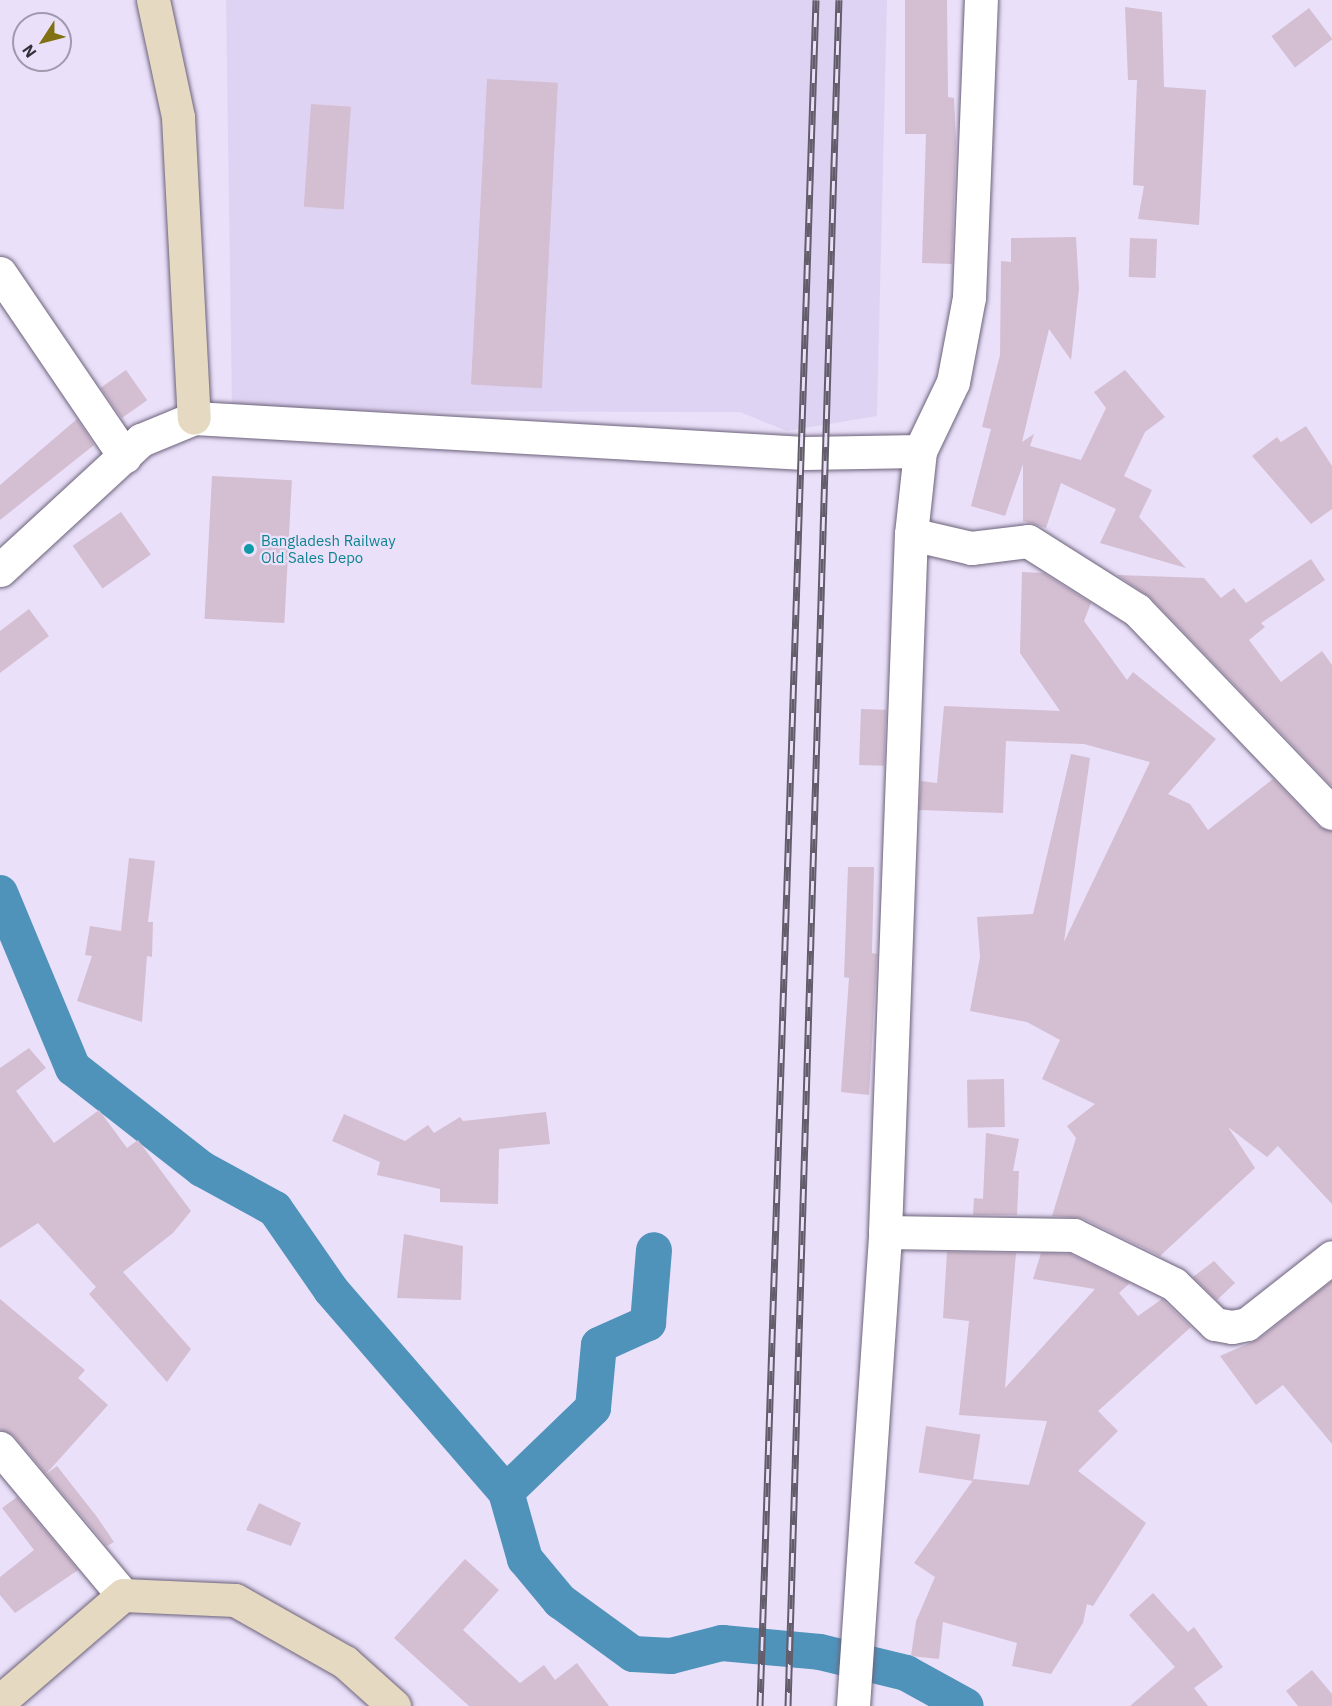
<!DOCTYPE html>
<html>
<head>
<meta charset="utf-8">
<style>
	body { margin:0 }
	#map { position:relative; width:1332px; height:1706px; overflow:hidden; background:#eae0fa; font-family:"IBM Plex Sans",sans-serif }
	div>[style] { position:absolute }
	[style*='--x'] { left:calc(var(--x)*1px); top:calc(var(--y)*1px); width:calc(var(--w)*1px); rotate:calc(var(--a)*1deg) }
	.built>* { inset:0; background:#dfd3f3 }
	.canal>* { height:36px; margin:-18px; padding:0 18px; transform-origin:18px; border-radius:18px; background:#4f92ba }
	.building>* { inset:0; background:#d4bed2; transform-origin:0 0 }
	.roads { filter:drop-shadow(0 0 2px #6c6279) drop-shadow(0 0 2px #6c6279) }
	.minor>* { height:33px; margin:-16.5px; padding:0 16.5px; transform-origin:16.5px; border-radius:16.5px; background:#fff }
	.tertiary>* { height:33px; margin:-16.5px; padding:0 16.5px; transform-origin:16.5px; border-radius:16.5px; background:#fff }
	.secondary>* { height:33px; margin:-16.5px; padding:0 16.5px; transform-origin:16.5px; border-radius:16.5px; background:#e5d9c2 }
	.rail>* { height:7px; margin-top:-3.5px; transform-origin:0; background:repeating-linear-gradient(90deg,#eae0fa 0 14px,#635d6b 0 28px); box-sizing:border-box; border-block:2px solid #635d6b }
	.dots>* { width:16px; height:16px; translate:-50% -50%; box-sizing:border-box; border:3px solid #eae0fa; border-radius:50% }
	span { translate:-50% -50%; white-space:nowrap; text-align:center; line-height:1.15; -webkit-text-stroke:4.5px #eae0fa; paint-order:stroke }
	.culture-label { font-size:15px; color:#0d838f }
	.left { translate:0 -50%; text-align:left }
	.north { position:absolute; left:12px; top:12px; width:60px; height:60px; box-sizing:border-box; background:#eae0fa; border:2px solid #a199ad; border-radius:50%; rotate:234deg; font-size:16px; font-weight:700; line-height:24px; text-align:center; color:#332f39 }
	.north::after { content:''; display:block; margin:auto; width:21px; height:27px; background:#817112; clip-path:polygon(50% 0,100% 100%,50% 72%,0 100%) }
</style>
</head>
<body>
<div id="map">
	<div class="built">
		<div style="clip-path:polygon(226px 0,887px 0,877px 416px,787px 431px,740px 412px,232px 411px)"></div>
	</div>
	<div class="canal">
		<div style="--x:0;--y:893;--w:190;--a:67.4"></div>
		<div style="--x:73;--y:1068;--w:164;--a:38.1"></div>
		<div style="--x:202;--y:1169;--w:83;--a:28.7"></div>
		<div style="--x:275;--y:1209;--w:98;--a:55.3"></div>
		<div style="--x:331;--y:1290;--w:267;--a:49.1"></div>
		<div style="--x:506;--y:1492;--w:70;--a:74.2"></div>
		<div style="--x:525;--y:1559;--w:55;--a:50.2"></div>
		<div style="--x:560;--y:1601;--w:90;--a:36"></div>
		<div style="--x:633;--y:1654;--w:38;--a:3"></div>
		<div style="--x:671;--y:1656;--w:53;--a:-14.3"></div>
		<div style="--x:722;--y:1643;--w:98;--a:5.2"></div>
		<div style="--x:820;--y:1652;--w:89;--a:13.7"></div>
		<div style="--x:906;--y:1673;--w:68;--a:28.8"></div>
		<div style="--x:506;--y:1492;--w:121;--a:-44"></div>
		<div style="--x:593;--y:1408;--w:63;--a:-84.6"></div>
		<div style="--x:599;--y:1345;--w:54;--a:-24.2"></div>
		<div style="--x:648;--y:1323;--w:73;--a:-85.3"></div>
	</div>
	<div class="building">
		<div style="clip-path:polygon(905px 0,947px 0,948px 97px,954px 98px,956px 143px,952px 264px,922px 263px,926px 134px,905px 134px)"></div>
		<div style="clip-path:polygon(1125px 7px,1162px 12px,1164px 87px,1206px 90px,1199px 225px,1138px 219px,1144px 186px,1133px 185px,1137px 80px,1128px 80px)"></div>
		<div style="left:1309px;top:8px;width:39px;height:47px;rotate:53deg"></div>
		<div style="left:487px;top:79px;width:71px;height:306px;rotate:3deg"></div>
		<div style="left:311px;top:104px;width:40px;height:103px;rotate:4deg"></div>
		<div style="clip-path:polygon(1076px 237px,1079px 289px,1071px 360px,1049px 329px,1022px 442px,1034px 434px,1030px 446px,1081px 460px,1106px 408px,1094px 392px,1125px 370px,1165px 417px,1145px 432px,1124px 476px,1152px 490px,1139px 517px,1186px 568px,1100px 543px,1116px 509px,1061px 483px,1046px 528px,1023px 521px,1023px 464px,1005px 516px,971px 506px,991px 429px,982px 427px,1000px 355px,1001px 261px,1011px 262px,1011px 238px)"></div>
		<div style="left:1130px;top:238px;width:27px;height:39px;rotate:2deg"></div>
		<div style="left:126px;top:370px;width:37px;height:31px;rotate:55deg"></div>
		<div style="clip-path:polygon(77px 419px,94px 445px,0 520px,0 485px)"></div>
		<div style="clip-path:polygon(1306px 426px,1332px 466px,1332px 509px,1311px 524px,1252px 456px,1277px 437px,1281px 442px)"></div>
		<div style="left:212px;top:476px;width:80px;height:143px;rotate:3deg"></div>
		<div style="left:121px;top:512px;width:52px;height:59px;rotate:55deg"></div>
		<div style="clip-path:polygon(1311px 559px,1325px 580px,1261px 623px,1265px 627px,1249px 640px,1281px 682px,1322px 651px,1332px 665px,1332px 786px,1150px 597px,1117px 575px,1204px 578px,1221px 598px,1234px 588px,1246px 603px)"></div>
		<div style="clip-path:polygon(1022px 572px,1043px 573px,1091px 603px,1084px 621px,1127px 680px,1133px 672px,1216px 739px,1168px 794px,1190px 804px,1208px 830px,1273px 779px,1318px 826px,1332px 831px,1332px 1204px,1278px 1146px,1267px 1157px,1228px 1127px,1255px 1168px,1160px 1256px,1082px 1218px,1052px 1216px,1076px 1138px,1067px 1126px,1095px 1104px,1042px 1079px,1060px 1040px,1027px 1022px,970px 1011px,980px 957px,977px 917px,1033px 914px,1071px 754px,1090px 758px,1064px 942px,1150px 762px,1084px 744px,1006px 741px,1003px 813px,919px 810px,921px 781px,937px 783px,944px 706px,1060px 711px,1020px 653px)"></div>
		<div style="clip-path:polygon(29px 609px,49px 636px,0 673px,0 631px)"></div>
		<div style="left:861px;top:709px;width:25px;height:56px;rotate:2deg"></div>
		<div style="clip-path:polygon(129px 858px,155px 861px,148px 922px,153px 922px,152px 957px,147px 956px,142px 1022px,77px 1001px,92px 956px,85px 955px,90px 926px,121px 931px)"></div>
		<div style="clip-path:polygon(848px 867px,874px 867px,872px 953px,877px 954px,869px 1095px,841px 1092px,849px 978px,844px 977px)"></div>
		<div style="clip-path:polygon(29px 1048px,46px 1068px,16px 1091px,54px 1143px,99px 1110px,127px 1148px,138px 1140px,191px 1211px,173px 1233px,123px 1272px,191px 1349px,167px 1382px,89px 1294px,96px 1287px,38px 1223px,0 1248px,0 1068px)"></div>
		<div style="left:1004px;top:1079px;width:48px;height:37px;rotate:89deg"></div>
		<div style="clip-path:polygon(546px 1112px,550px 1144px,499px 1149px,498px 1204px,440px 1202px,440px 1189px,377px 1175px,380px 1162px,332px 1141px,344px 1114px,405px 1141px,428px 1125px,434px 1133px,460px 1117px,463px 1121px)"></div>
		<div style="clip-path:polygon(986px 1133px,1019px 1139px,1013px 1171px,1019px 1171px,1017px 1215px,973px 1215px,974px 1198px,983px 1199px)"></div>
		<div style="clip-path:polygon(404px 1234px,463px 1246px,461px 1300px,397px 1298px)"></div>
		<div style="clip-path:polygon(947px 1252px,1016px 1253px,1005px 1388px,1095px 1289px,1033px 1279px,1041px 1253px,1070px 1254px,1130px 1283px,1119px 1293px,1138px 1316px,1162px 1299px,1191px 1327px,1098px 1411px,1118px 1431px,1078px 1471px,1146px 1523px,1093px 1606px,1087px 1604px,1083px 1623px,1051px 1674px,1012px 1666px,1017px 1643px,943px 1622px,939px 1659px,911px 1656px,916px 1621px,935px 1577px,914px 1563px,974px 1479px,1029px 1485px,1047px 1421px,959px 1415px,969px 1321px,943px 1318px)"></div>
		<div style="clip-path:polygon(1214px 1261px,1235px 1283px,1217px 1300px,1193px 1277px)"></div>
		<div style="clip-path:polygon(1332px 1281px,1332px 1444px,1283px 1385px,1256px 1405px,1220px 1356px,1259px 1339px)"></div>
		<div style="clip-path:polygon(0 1299px,85px 1370px,78px 1378px,108px 1405px,46px 1474px,14px 1436px,0 1430px)"></div>
		<div style="left:926px;top:1426px;width:55px;height:47px;rotate:9deg"></div>
		<div style="clip-path:polygon(57px 1466px,97px 1517px,114px 1542px,107px 1546px,46px 1474px)"></div>
		<div style="clip-path:polygon(17px 1497px,78px 1570px,15px 1613px,0 1595px,0 1577px,34px 1550px,2px 1508px)"></div>
		<div style="clip-path:polygon(259px 1503px,301px 1523px,291px 1546px,246px 1530px)"></div>
		<div style="clip-path:polygon(465px 1559px,499px 1590px,463px 1630px,520px 1683px,544px 1665px,555px 1680px,577px 1663px,609px 1706px,469px 1706px,394px 1638px)"></div>
		<div style="clip-path:polygon(1153px 1593px,1188px 1632px,1194px 1627px,1223px 1667px,1194px 1688px,1208px 1706px,1130px 1706px,1175px 1667px,1129px 1615px)"></div>
		<div style="clip-path:polygon(1312px 1670px,1332px 1694px,1332px 1706px,1298px 1706px,1286px 1691px)"></div>
	</div>
	<div class="roads">
		<div class="minor">
			<div style="--x:0;--y:273;--w:222;--a:55.8"></div>
			<div style="--x:911;--y:534;--w:62;--a:13.1"></div>
			<div style="--x:971;--y:548;--w:57;--a:-7"></div>
			<div style="--x:1028;--y:541;--w:129;--a:32.3"></div>
			<div style="--x:1137;--y:610;--w:281;--a:46.2"></div>
			<div style="--x:885;--y:1232;--w:189;--a:0.9"></div>
			<div style="--x:1074;--y:1235;--w:111;--a:26.1"></div>
			<div style="--x:1174;--y:1284;--w:57;--a:44.3"></div>
			<div style="--x:1215;--y:1324;--w:17;--a:10"></div>
			<div style="--x:1232;--y:1327;--w:15;--a:-11"></div>
			<div style="--x:1247;--y:1324;--w:108;--a:-38.2"></div>
			<div style="--x:0;--y:1448;--w:192;--a:50.1"></div>
		</div>
		<div class="tertiary">
			<div style="--x:0;--y:570;--w:192;--a:-42.7"></div>
			<div style="--x:141;--y:440;--w:57;--a:-22.5"></div>
			<div style="--x:194;--y:418;--w:611;--a:3.28"></div>
			<div style="--x:804;--y:453;--w:116;--a:-1"></div>
			<div style="--x:920;--y:451;--w:76;--a:-64.4"></div>
			<div style="--x:953;--y:382;--w:86;--a:-79.3"></div>
			<div style="--x:969;--y:297;--w:297;--a:-87.7"></div>
			<div style="--x:853;--y:1706;--w:475;--a:-86.1"></div>
			<div style="--x:885;--y:1232;--w:698;--a:-87.87"></div>
			<div style="--x:911;--y:534;--w:83;--a:-83.8"></div>
		</div>
		<div class="secondary">
			<div style="--x:153;--y:0;--w:120;--a:77.9"></div>
			<div style="--x:178;--y:117;--w:301;--a:87"></div>
			<div style="--x:0;--y:1701;--w:162;--a:-40.8"></div>
			<div style="--x:123;--y:1595;--w:112;--a:2.6"></div>
			<div style="--x:235;--y:1600;--w:126;--a:29.4"></div>
			<div style="--x:345;--y:1662;--w:66;--a:41.9"></div>
		</div>
	</div>
	<div class="rail">
		<div style="--x:760;--y:1706;--w:1707;--a:-88.12"></div>
		<div style="--x:788;--y:1706;--w:1707;--a:-88.29"></div>
	</div>
	<div class="dots">
		<div style="left:249px;top:549px;background:#0f9aa8"></div>
	</div>
	<div class="culture-label">
		<span class="left" style="left:261px;top:549px">Bangladesh Railway<br>Old Sales Depo</span>
	</div>
	<div class="north">N</div>
</div>
</body>
</html>
